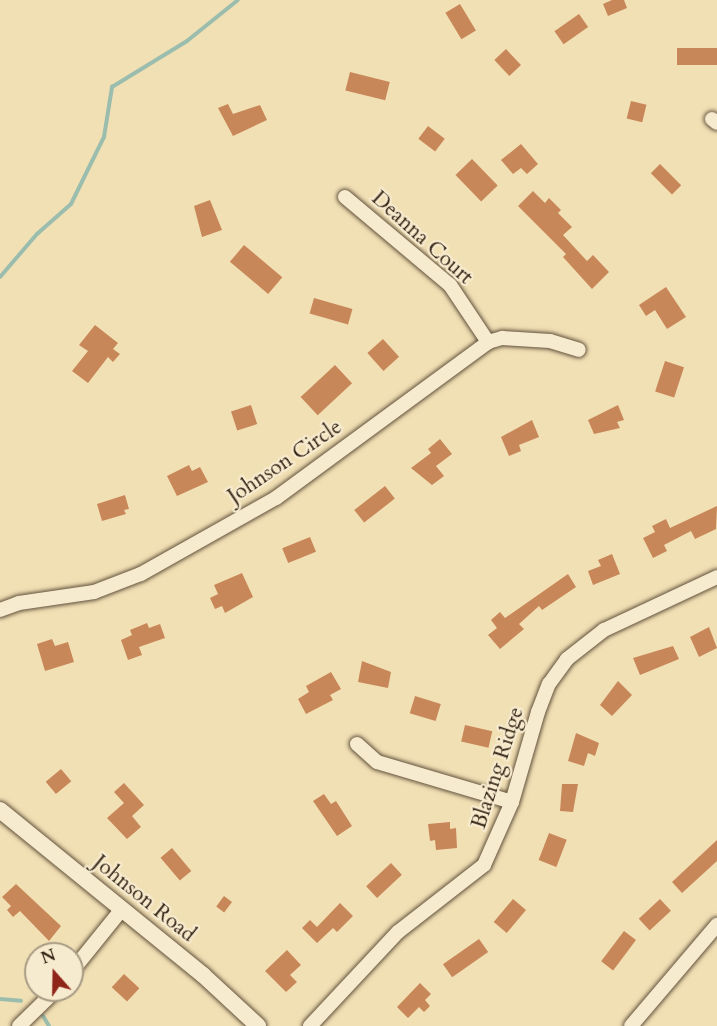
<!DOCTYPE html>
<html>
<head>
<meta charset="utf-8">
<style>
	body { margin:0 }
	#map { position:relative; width:717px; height:1026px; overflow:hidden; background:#f2e0b5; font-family:Cardo,serif }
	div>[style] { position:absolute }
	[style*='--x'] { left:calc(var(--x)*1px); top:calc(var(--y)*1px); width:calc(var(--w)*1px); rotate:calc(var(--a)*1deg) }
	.stream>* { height:4px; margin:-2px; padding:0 2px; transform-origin:2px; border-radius:2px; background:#9bbdae }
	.building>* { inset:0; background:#c88758; transform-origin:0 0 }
	.roads { filter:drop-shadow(0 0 2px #62523c) drop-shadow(0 0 2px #62523c) }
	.minor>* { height:14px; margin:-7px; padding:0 7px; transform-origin:7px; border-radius:7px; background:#f7ebcf }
	.tertiary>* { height:16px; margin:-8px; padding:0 8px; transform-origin:8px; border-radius:8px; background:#f7ebcf }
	span { translate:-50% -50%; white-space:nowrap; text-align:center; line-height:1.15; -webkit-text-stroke:4.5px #f7ebcf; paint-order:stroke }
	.street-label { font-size:21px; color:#322213 }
	.north { position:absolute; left:24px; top:942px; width:60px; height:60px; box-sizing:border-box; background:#f7ebcf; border:2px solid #a89b84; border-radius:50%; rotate:340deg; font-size:16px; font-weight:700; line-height:24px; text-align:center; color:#322213 }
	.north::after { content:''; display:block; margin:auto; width:21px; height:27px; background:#8f2418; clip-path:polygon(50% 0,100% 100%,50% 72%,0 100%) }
</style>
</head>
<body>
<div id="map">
	<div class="stream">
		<div style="--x:0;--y:277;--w:57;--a:-49.3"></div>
		<div style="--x:37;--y:234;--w:45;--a:-41.4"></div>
		<div style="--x:71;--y:204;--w:75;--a:-63.8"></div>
		<div style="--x:104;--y:137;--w:51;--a:-80.9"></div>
		<div style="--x:112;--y:87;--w:88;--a:-31.5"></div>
		<div style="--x:187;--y:41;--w:65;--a:-38.8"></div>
		<div style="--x:0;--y:999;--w:21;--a:5"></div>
		<div style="--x:43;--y:1016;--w:12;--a:59"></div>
	</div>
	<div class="building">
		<div style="clip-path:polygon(612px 0,624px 0,627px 8px,608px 16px,603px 4px)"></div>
		<div style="left:460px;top:4px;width:31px;height:17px;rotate:59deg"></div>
		<div style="left:579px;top:14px;width:16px;height:30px;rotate:55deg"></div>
		<div style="left:677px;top:48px;width:40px;height:17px"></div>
		<div style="left:506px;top:49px;width:22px;height:16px;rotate:47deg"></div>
		<div style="left:350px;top:72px;width:41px;height:19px;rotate:14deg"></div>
		<div style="left:631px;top:101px;width:16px;height:18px;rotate:14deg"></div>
		<div style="clip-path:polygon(228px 104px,233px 114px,260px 105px,267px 120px,233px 136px,218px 108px)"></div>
		<div style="left:428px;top:126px;width:21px;height:16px;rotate:37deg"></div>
		<div style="clip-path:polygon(521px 144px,538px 164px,527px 174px,521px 168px,513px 174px,501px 160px)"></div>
		<div style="left:472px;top:159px;width:37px;height:23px;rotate:46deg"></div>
		<div style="left:660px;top:164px;width:30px;height:13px;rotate:45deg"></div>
		<div style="clip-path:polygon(533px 191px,545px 203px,549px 198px,561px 210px,558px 213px,572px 227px,563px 235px,587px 261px,593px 255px,609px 272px,592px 289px,563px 257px,566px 254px,518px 206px)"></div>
		<div style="clip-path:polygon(210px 200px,222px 230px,202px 237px,194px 206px)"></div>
		<div style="left:244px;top:245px;width:50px;height:22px;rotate:40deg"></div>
		<div style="clip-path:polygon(666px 287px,686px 317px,667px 329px,655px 310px,646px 316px,639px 305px)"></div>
		<div style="left:314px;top:298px;width:40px;height:16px;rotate:16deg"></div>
		<div style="clip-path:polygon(95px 325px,118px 343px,113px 349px,120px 354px,113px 362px,108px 357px,88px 383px,72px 371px,88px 351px,79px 345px)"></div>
		<div style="left:383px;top:339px;width:24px;height:21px;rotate:48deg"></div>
		<div style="left:665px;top:361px;width:20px;height:32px;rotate:18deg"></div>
		<div style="left:335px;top:365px;width:25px;height:47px;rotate:47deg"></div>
		<div style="left:251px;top:405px;width:20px;height:21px;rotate:72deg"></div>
		<div style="clip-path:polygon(618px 405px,624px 420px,617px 422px,620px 428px,594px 434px,588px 420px)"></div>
		<div style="clip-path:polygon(532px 420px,539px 437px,519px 445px,521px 451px,509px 456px,501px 437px)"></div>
		<div style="clip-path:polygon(440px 439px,452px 454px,436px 466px,444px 476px,432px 485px,411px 468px,431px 453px,428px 449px)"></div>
		<div style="clip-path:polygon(189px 465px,192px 471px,200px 467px,208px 482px,177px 496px,167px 476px)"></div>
		<div style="left:385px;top:486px;width:16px;height:39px;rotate:52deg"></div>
		<div style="clip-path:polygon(125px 495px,129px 509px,124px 510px,126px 514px,102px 521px,97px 504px)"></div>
		<div style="clip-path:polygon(717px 506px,716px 529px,695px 539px,691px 531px,664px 545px,667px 551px,653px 558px,643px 538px,655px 532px,652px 526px,666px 519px,670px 528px)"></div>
		<div style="left:310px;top:537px;width:16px;height:30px;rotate:68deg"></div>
		<div style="clip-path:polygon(612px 554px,620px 574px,593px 585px,588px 571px,601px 566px,598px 560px)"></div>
		<div style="clip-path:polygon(242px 573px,253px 597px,225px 613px,222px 606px,215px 609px,210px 598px,218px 594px,214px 585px)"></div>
		<div style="clip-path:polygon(568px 574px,576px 587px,542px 610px,539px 606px,519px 624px,524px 629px,500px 649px,488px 635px,497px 628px,491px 620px,500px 612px,505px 618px)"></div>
		<div style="clip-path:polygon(147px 623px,149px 628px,160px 624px,165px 638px,139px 647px,142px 655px,128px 660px,121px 640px,132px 635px,130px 630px)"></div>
		<div style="clip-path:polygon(709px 627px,717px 648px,699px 657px,690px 637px)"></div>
		<div style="clip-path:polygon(52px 639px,55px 646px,68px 642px,74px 662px,45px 671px,37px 644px)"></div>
		<div style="clip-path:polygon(673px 646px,679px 659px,640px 675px,633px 658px)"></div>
		<div style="clip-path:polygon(362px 661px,391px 672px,388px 688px,358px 682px)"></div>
		<div style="clip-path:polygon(331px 672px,341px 689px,330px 695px,333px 700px,306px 714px,298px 699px,309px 692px,306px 686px)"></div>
		<div style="clip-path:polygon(618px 681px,632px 695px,612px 716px,600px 705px)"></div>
		<div style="left:415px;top:696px;width:27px;height:18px;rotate:17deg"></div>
		<div style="left:465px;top:725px;width:28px;height:17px;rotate:13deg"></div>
		<div style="clip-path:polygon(576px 733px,599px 743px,595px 756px,588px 753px,584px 766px,568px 761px)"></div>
		<div style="left:61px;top:769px;width:16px;height:20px;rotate:50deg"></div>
		<div style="clip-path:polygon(124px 783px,144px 805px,132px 816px,141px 827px,127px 839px,107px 818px,124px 803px,114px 792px)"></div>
		<div style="clip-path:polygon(562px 784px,578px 784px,573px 812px,560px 811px)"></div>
		<div style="clip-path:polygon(324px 794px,331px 804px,336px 801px,352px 826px,337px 836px,313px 801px)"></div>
		<div style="clip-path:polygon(450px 822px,450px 829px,456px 828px,457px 848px,436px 850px,435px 840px,430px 841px,428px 824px)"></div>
		<div style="left:549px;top:833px;width:19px;height:29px;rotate:21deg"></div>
		<div style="clip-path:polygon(717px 840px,717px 861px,682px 893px,672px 882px)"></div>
		<div style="left:172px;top:848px;width:30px;height:15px;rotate:50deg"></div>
		<div style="left:391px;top:863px;width:16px;height:34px;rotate:47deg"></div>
		<div style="clip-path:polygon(16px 884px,61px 926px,49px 941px,20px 911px,13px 917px,7px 910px,11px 906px,2px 897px)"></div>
		<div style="left:224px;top:896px;width:10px;height:13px;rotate:37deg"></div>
		<div style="left:513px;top:899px;width:17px;height:30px;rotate:40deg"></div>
		<div style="left:660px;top:899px;width:16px;height:29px;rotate:47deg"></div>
		<div style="clip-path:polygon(340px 903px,353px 916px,337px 932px,333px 928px,317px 943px,302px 928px,310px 920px,317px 927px)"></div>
		<div style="left:624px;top:931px;width:15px;height:38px;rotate:37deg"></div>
		<div style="left:479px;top:939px;width:16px;height:44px;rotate:55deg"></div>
		<div style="clip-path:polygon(287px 950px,301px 965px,290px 975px,297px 982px,286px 992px,265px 971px)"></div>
		<div style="left:124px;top:974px;width:21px;height:18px;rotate:43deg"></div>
		<div style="clip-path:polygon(420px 983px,431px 994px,425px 1000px,430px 1006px,424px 1012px,419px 1007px,408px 1018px,397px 1007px)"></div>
	</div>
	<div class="roads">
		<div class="minor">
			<div style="--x:712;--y:119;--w:6;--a:39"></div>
			<div style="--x:345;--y:197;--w:137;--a:40"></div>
			<div style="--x:450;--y:285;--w:69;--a:56.3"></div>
			<div style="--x:0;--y:610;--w:20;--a:-20"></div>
			<div style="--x:19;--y:603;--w:76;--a:-8.3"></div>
			<div style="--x:94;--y:592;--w:50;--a:-21"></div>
			<div style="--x:141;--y:574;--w:155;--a:-29.4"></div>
			<div style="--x:276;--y:498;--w:263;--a:-36.3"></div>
			<div style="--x:488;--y:342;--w:15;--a:-16"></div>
			<div style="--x:502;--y:338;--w:48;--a:3.6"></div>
			<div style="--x:550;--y:341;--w:30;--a:17"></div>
			<div style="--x:357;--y:744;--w:27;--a:42"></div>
			<div style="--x:377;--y:762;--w:141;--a:16.5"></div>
			<div style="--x:72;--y:971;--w:80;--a:-51.1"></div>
			<div style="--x:19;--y:1026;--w:52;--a:-44.2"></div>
			<div style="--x:310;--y:1026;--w:129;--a:-46.9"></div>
			<div style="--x:398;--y:932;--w:109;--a:-37.9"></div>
			<div style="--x:484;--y:865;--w:69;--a:-66"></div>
			<div style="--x:512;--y:802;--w:94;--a:-73.9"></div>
			<div style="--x:538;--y:712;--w:30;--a:-69"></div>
			<div style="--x:549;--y:684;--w:31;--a:-54"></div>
			<div style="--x:567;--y:659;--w:47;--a:-38.1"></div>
			<div style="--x:604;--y:630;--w:125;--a:-25.1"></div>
			<div style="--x:631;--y:1026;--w:133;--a:-49.6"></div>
		</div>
		<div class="tertiary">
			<div style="--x:0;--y:810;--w:262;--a:39.1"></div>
			<div style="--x:203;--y:975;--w:75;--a:42.8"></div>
		</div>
	</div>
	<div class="street-label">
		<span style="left:422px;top:238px;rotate:42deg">Deanna Court</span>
		<span style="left:285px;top:462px;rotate:-34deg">Johnson Circle</span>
		<span style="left:498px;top:768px;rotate:-72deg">Blazing Ridge</span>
		<span style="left:144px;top:899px;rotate:39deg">Johnson Road</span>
	</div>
	<div class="north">N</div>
</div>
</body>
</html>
